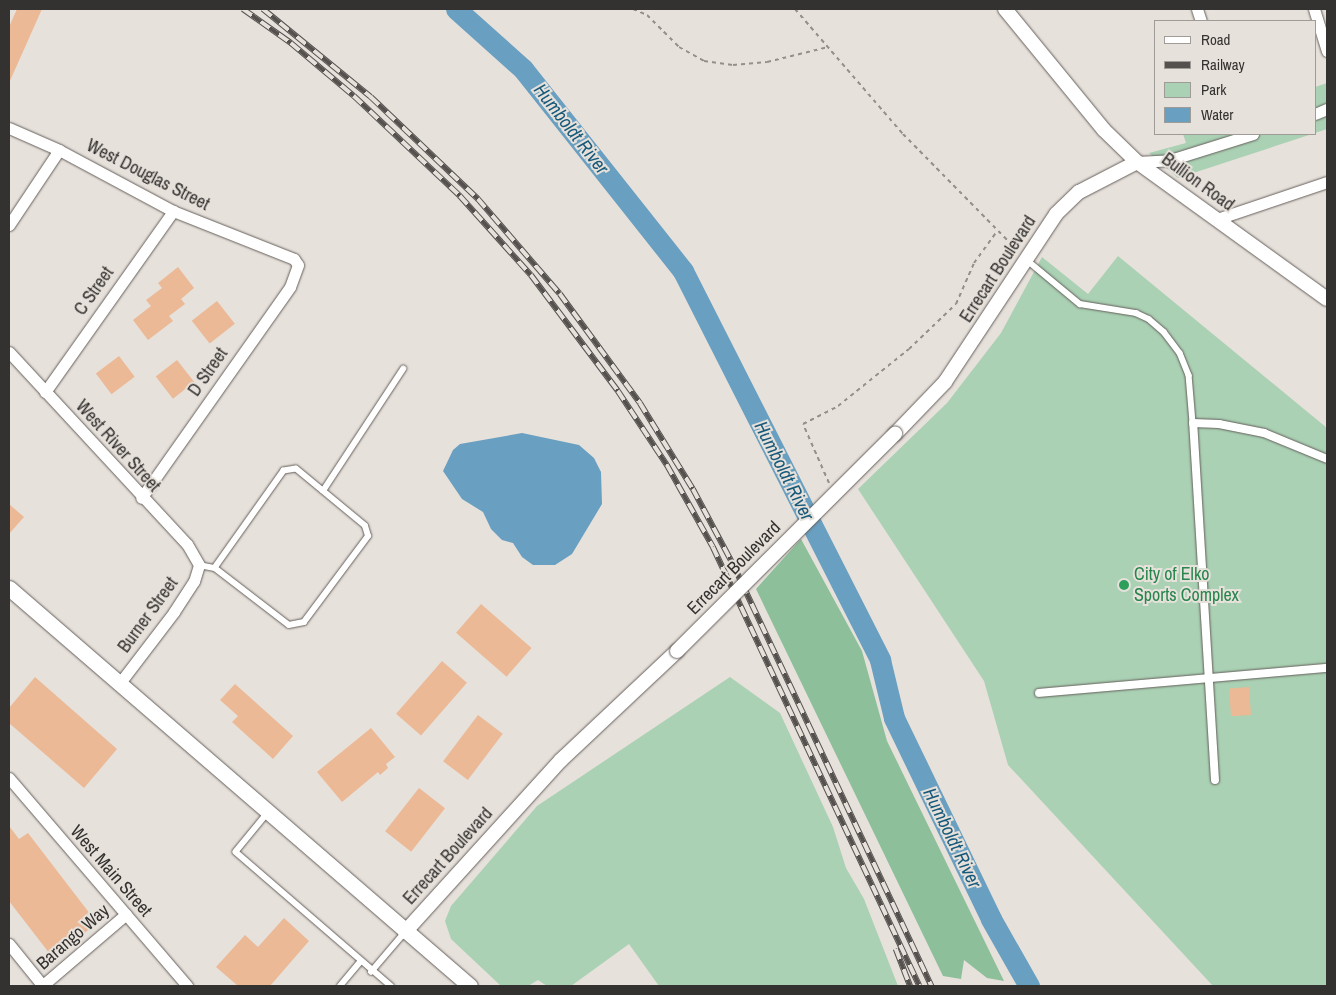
<!DOCTYPE html>
<html>
<head>
<meta charset="utf-8">
<style>
	body { margin:0 }
	#map { position:relative; width:1336px; height:995px; overflow:hidden; background:#e7e1db; font-family:"Archivo Narrow",sans-serif }
	div>[style] { position:absolute }
	[style*='--x'] { left:calc(var(--x)*1px); top:calc(var(--y)*1px); width:calc(var(--w)*1px); rotate:calc(var(--a)*1deg) }
	.green>* { inset:0; background:#aad1b4 }
	.forest>* { inset:0; background:#8cbf9a }
	.water>* { inset:0; background:#699fc0 }
	.river>* { height:21px; margin:-10.5px; padding:0 10.5px; transform-origin:10.5px; border-radius:10.5px; background:#699fc0 }
	.building>* { inset:0; background:#ebb995; transform-origin:0 0 }
	.path>* { height:2px; margin-top:-1px; transform-origin:0; background:repeating-linear-gradient(90deg,#938f8b 0 4px,transparent 0 8px) }
	.roads { filter:drop-shadow(0 0 1px #655f5b) drop-shadow(0 0 1px #655f5b) }
	.service>* { height:5.5px; margin:-2.75px; padding:0 2.75px; transform-origin:2.75px; border-radius:2.75px; background:#fff }
	.pedestrian>* { height:8px; margin:-4px; padding:0 4px; transform-origin:4px; border-radius:4px; background:#fff }
	.minor>* { height:11px; margin:-5.5px; padding:0 5.5px; transform-origin:5.5px; border-radius:5.5px; background:#fff }
	.tertiary>* { height:14px; margin:-7px; padding:0 7px; transform-origin:7px; border-radius:7px; background:#fff }
	.secondary>* { height:15px; margin:-7.5px; padding:0 7.5px; transform-origin:7.5px; border-radius:7.5px; background:#fff }
	.rail>* { height:5.5px; margin-top:-2.75px; transform-origin:0; background:repeating-linear-gradient(90deg,#e7e1db 0 11px,#54514e 0 22px); box-sizing:border-box; border-block:1px solid #54514e }
	.bridges { filter:drop-shadow(0 0 1px #655f5b) drop-shadow(0 0 1px #655f5b) }
	.tertiary-bridge>* { height:14px; margin:-7px; padding:0 7px; transform-origin:7px; border-radius:7px; background:#fff }
	.dots>* { width:14px; height:14px; translate:-50% -50%; box-sizing:border-box; border:2px solid #e7e1db; border-radius:50% }
	span { translate:-50% -50%; white-space:nowrap; text-align:center; line-height:1.15; -webkit-text-stroke:4px #e7e1db; paint-order:stroke }
	.street-label { font-size:18px; color:#343230 }
	.leisure-label { font-size:18px; color:#27864d }
	.left { translate:0 -50%; text-align:left }
	.water-label { font-size:19px; color:#185a7b; font-style:italic }
	.frame { position:absolute; inset:0; border:10px solid #343230; pointer-events:none }
	.legend { position:absolute; left:1154px; top:20px; width:162px; height:115px; box-sizing:border-box; background:#e7e1db; border:1px solid #9f9b97; margin:0; padding:6px 9px; list-style:none; font-size:15px; color:#343230 }
	.legend li { display:flex; align-items:center; gap:10px; height:25px }
	.legend b { width:25px; border:1px solid #9f9b97 }
</style>
</head>
<body>
<div id="map">
	<div class="green">
		<div style="clip-path:polygon(1327px 83px,1327px 129px,1315px 133px,1315px 87px)"></div>
		<div style="clip-path:polygon(1183px 134px,1312px 134px,1178px 178px,1149px 153px,1186px 143px)"></div>
		<div style="clip-path:polygon(1118px 256px,1327px 428px,1327px 986px,1213px 986px,1008px 765px,984px 681px,858px 489px,947px 403px,1001px 333px,1042px 257px,1088px 294px)"></div>
		<div style="clip-path:polygon(730px 677px,780px 713px,833px 827px,846px 868px,864px 899px,898px 986px,659px 986px,629px 944px,571px 986px,547px 986px,538px 980px,528px 986px,501px 986px,451px 939px,445px 921px,451px 906px,537px 806px)"></div>
	</div>
	<div class="forest">
		<div style="clip-path:polygon(801px 539px,862px 651px,887px 741px,1004px 981px,987px 978px,964px 960px,961px 979px,943px 976px,756px 589px)"></div>
	</div>
	<div class="water">
		<div style="clip-path:polygon(522px 433px,579px 445px,594px 458px,601px 472px,602px 504px,572px 554px,555px 565px,533px 565px,522px 557px,513px 543px,502px 540px,491px 529px,483px 512px,462px 499px,443px 471px,453px 450px,460px 444px)"></div>
	</div>
	<div class="river">
		<div style="--x:456;--y:9;--w:90;--a:41.8"></div>
		<div style="--x:523;--y:69;--w:258;--a:51.6"></div>
		<div style="--x:683;--y:271;--w:436;--a:63.1"></div>
		<div style="--x:880;--y:660;--w:60;--a:76.4"></div>
		<div style="--x:894;--y:718;--w:223;--a:64.2"></div>
		<div style="--x:991;--y:919;--w:77;--a:60.4"></div>
	</div>
	<div class="building">
		<div style="clip-path:polygon(17px 9px,42px 9px,9px 83px,9px 27px)"></div>
		<div style="clip-path:polygon(178px 267px,194px 288px,181px 299px,185px 304px,169px 316px,173px 321px,148px 340px,133px 320px,151px 306px,146px 300px,162px 288px,158px 283px)"></div>
		<div style="left:217px;top:301px;width:29px;height:32px;rotate:52deg"></div>
		<div style="left:119px;top:356px;width:26px;height:29px;rotate:53deg"></div>
		<div style="left:177px;top:360px;width:28px;height:27px;rotate:52deg"></div>
		<div style="clip-path:polygon(9px 504px,24px 517px,9px 534px)"></div>
		<div style="left:481px;top:604px;width:67px;height:38px;rotate:41deg"></div>
		<div style="left:442px;top:661px;width:33px;height:70px;rotate:41deg"></div>
		<div style="clip-path:polygon(35px 677px,117px 749px,84px 788px,9px 723px,9px 708px)"></div>
		<div style="clip-path:polygon(235px 684px,293px 736px,273px 759px,232px 722px,238px 716px,220px 700px)"></div>
		<div style="left:1249px;top:687px;width:28px;height:20px;rotate:86deg"></div>
		<div style="left:478px;top:715px;width:31px;height:58px;rotate:37deg"></div>
		<div style="clip-path:polygon(371px 728px,395px 757px,386px 764px,388px 768px,380px 775px,378px 772px,342px 802px,317px 772px)"></div>
		<div style="left:419px;top:788px;width:33px;height:55px;rotate:38deg"></div>
		<div style="clip-path:polygon(9px 826px,19px 839px,28px 833px,97px 923px,53px 958px,9px 901px)"></div>
		<div style="clip-path:polygon(284px 918px,309px 941px,270px 986px,238px 986px,216px 967px,245px 935px,258px 947px)"></div>
	</div>
	<div class="path">
		<div style="--x:633;--y:9;--w:15;--a:23"></div>
		<div style="--x:647;--y:15;--w:45;--a:45"></div>
		<div style="--x:679;--y:47;--w:29;--a:29"></div>
		<div style="--x:704;--y:61;--w:29;--a:8"></div>
		<div style="--x:733;--y:65;--w:34;--a:-5"></div>
		<div style="--x:767;--y:62;--w:63;--a:-13.8"></div>
		<div style="--x:795;--y:9;--w:165;--a:49.2"></div>
		<div style="--x:903;--y:134;--w:163;--a:45.5"></div>
		<div style="--x:829;--y:483;--w:64;--a:-113.8"></div>
		<div style="--x:803;--y:424;--w:39;--a:-27"></div>
		<div style="--x:838;--y:406;--w:91;--a:-38.8"></div>
		<div style="--x:909;--y:349;--w:65;--a:-43.8"></div>
		<div style="--x:956;--y:304;--w:45;--a:-66.3"></div>
		<div style="--x:974;--y:263;--w:39;--a:-54"></div>
	</div>
	<div class="roads">
		<div class="service">
			<div style="--x:1027;--y:260;--w:69;--a:39.7"></div>
			<div style="--x:1080;--y:304;--w:57;--a:9.1"></div>
			<div style="--x:1136;--y:313;--w:14;--a:25"></div>
			<div style="--x:1149;--y:319;--w:20;--a:41"></div>
			<div style="--x:1164;--y:332;--w:26;--a:53"></div>
			<div style="--x:1180;--y:353;--w:24;--a:68"></div>
			<div style="--x:1189;--y:375;--w:48;--a:85.2"></div>
			<div style="--x:323;--y:491;--w:146;--a:-56.7"></div>
			<div style="--x:199;--y:565;--w:16;--a:11"></div>
			<div style="--x:215;--y:568;--w:93;--a:37.6"></div>
			<div style="--x:289;--y:625;--w:15;--a:-11"></div>
			<div style="--x:304;--y:622;--w:107;--a:-53.3"></div>
			<div style="--x:368;--y:536;--w:10;--a:-107"></div>
			<div style="--x:365;--y:526;--w:89;--a:-140.4"></div>
			<div style="--x:296;--y:469;--w:12;--a:171"></div>
			<div style="--x:284;--y:471;--w:119;--a:125.4"></div>
			<div style="--x:268;--y:813;--w:50;--a:129.4"></div>
			<div style="--x:236;--y:852;--w:205;--a:40.8"></div>
			<div style="--x:371;--y:972;--w:52;--a:-49.6"></div>
			<div style="--x:340;--y:986;--w:31;--a:-50"></div>
		</div>
		<div class="pedestrian">
			<div style="--x:1039;--y:693;--w:289;--a:-5"></div>
			<div style="--x:1215;--y:780;--w:358;--a:-93.5"></div>
			<div style="--x:1193;--y:423;--w:26;--a:2"></div>
			<div style="--x:1219;--y:424;--w:46;--a:11.3"></div>
			<div style="--x:1264;--y:433;--w:68;--a:22.4"></div>
		</div>
		<div class="minor">
			<div style="--x:1197;--y:9;--w:13;--a:72"></div>
			<div style="--x:1314;--y:9;--w:44;--a:72.8"></div>
			<div style="--x:1315;--y:114;--w:13;--a:-23"></div>
			<div style="--x:9;--y:128;--w:55;--a:23.7"></div>
			<div style="--x:59;--y:150;--w:129;--a:28.2"></div>
			<div style="--x:173;--y:211;--w:130;--a:21.6"></div>
			<div style="--x:294;--y:259;--w:7;--a:56"></div>
			<div style="--x:298;--y:265;--w:23;--a:110"></div>
			<div style="--x:290;--y:287;--w:258;--a:125.2"></div>
			<div style="--x:1137;--y:162;--w:33;--a:-3"></div>
			<div style="--x:1170;--y:160;--w:87;--a:-17.4"></div>
			<div style="--x:1217;--y:219;--w:116;--a:-18.6"></div>
			<div style="--x:9;--y:225;--w:90;--a:-56.3"></div>
			<div style="--x:9;--y:352;--w:262;--a:47.2"></div>
			<div style="--x:187;--y:544;--w:24;--a:60"></div>
			<div style="--x:199;--y:565;--w:17;--a:107"></div>
			<div style="--x:194;--y:581;--w:37;--a:123"></div>
			<div style="--x:174;--y:612;--w:91;--a:127.4"></div>
			<div style="--x:45;--y:392;--w:222;--a:-54.7"></div>
			<div style="--x:9;--y:778;--w:274;--a:49.4"></div>
			<div style="--x:9;--y:944;--w:54;--a:51"></div>
			<div style="--x:43;--y:985;--w:109;--a:-40.5"></div>
		</div>
		<div class="tertiary">
			<div style="--x:1005;--y:9;--w:156;--a:50.7"></div>
			<div style="--x:1104;--y:130;--w:46;--a:44.1"></div>
			<div style="--x:1137;--y:162;--w:234;--a:35.8"></div>
			<div style="--x:895;--y:434;--w:72;--a:-46.1"></div>
			<div style="--x:945;--y:382;--w:201;--a:-56.5"></div>
			<div style="--x:1056;--y:214;--w:32;--a:-44"></div>
			<div style="--x:1079;--y:192;--w:65;--a:-27.3"></div>
			<div style="--x:405;--y:932;--w:232;--a:-47.8"></div>
			<div style="--x:561;--y:760;--w:159;--a:-43.2"></div>
		</div>
		<div class="secondary">
			<div style="--x:9;--y:588;--w:609;--a:40.81"></div>
		</div>
	</div>
	<div class="rail">
		<div style="--x:243;--y:9;--w:59;--a:35.3"></div>
		<div style="--x:291;--y:43;--w:82;--a:40.1"></div>
		<div style="--x:354;--y:96;--w:146;--a:43.3"></div>
		<div style="--x:460;--y:196;--w:106;--a:48.1"></div>
		<div style="--x:531;--y:275;--w:145;--a:53.1"></div>
		<div style="--x:618;--y:391;--w:89;--a:56.5"></div>
		<div style="--x:667;--y:465;--w:94;--a:60.7"></div>
		<div style="--x:713;--y:547;--w:485;--a:64.8"></div>
		<div style="--x:263;--y:9;--w:139;--a:39.2"></div>
		<div style="--x:371;--y:97;--w:148;--a:43.6"></div>
		<div style="--x:478;--y:199;--w:125;--a:49.2"></div>
		<div style="--x:560;--y:294;--w:135;--a:53.7"></div>
		<div style="--x:640;--y:403;--w:101;--a:58.4"></div>
		<div style="--x:693;--y:489;--w:85;--a:61.9"></div>
		<div style="--x:733;--y:564;--w:467;--a:64.8"></div>
		<div style="--x:896;--y:949;--w:40;--a:69"></div>
	</div>
	<div class="bridges">
		<div class="tertiary-bridge">
			<div style="--x:677;--y:651;--w:308;--a:-44.9"></div>
		</div>
	</div>
	<div class="dots">
		<div style="left:1124px;top:585px;background:#2e9e5b"></div>
	</div>
	<div class="street-label">
		<span style="left:148px;top:175px;rotate:27deg">West Douglas Street</span>
		<span style="left:1198px;top:182px;rotate:36deg">Bullion Road</span>
		<span style="left:998px;top:269px;rotate:-57deg">Errecart Boulevard</span>
		<span style="left:94px;top:291px;rotate:-55deg">C Street</span>
		<span style="left:208px;top:372px;rotate:-55deg">D Street</span>
		<span style="left:118px;top:446px;rotate:48deg">West River Street</span>
		<span style="left:734px;top:568px;rotate:-45deg">Errecart Boulevard</span>
		<span style="left:148px;top:615px;rotate:-54deg">Burner Street</span>
		<span style="left:448px;top:856px;rotate:-48deg">Errecart Boulevard</span>
		<span style="left:111px;top:871px;rotate:49deg">West Main Street</span>
		<span style="left:73px;top:937px;rotate:-41deg">Barango Way</span>
	</div>
	<div class="leisure-label">
		<span class="left" style="left:1134px;top:585px">City of Elko<br>Sports Complex</span>
	</div>
	<div class="water-label">
		<span style="left:571px;top:129px;rotate:52deg">Humboldt River</span>
		<span style="left:784px;top:471px;rotate:63deg">Humboldt River</span>
		<span style="left:952px;top:838px;rotate:64deg">Humboldt River</span>
	</div>
	<div class="frame"></div>
	<ul class="legend">
	<li><b style="height:6px;background:#fff"></b>Road</li>
	<li><b style="height:6px;background:#54514e"></b>Railway</li>
	<li><b style="height:14px;background:#aad1b4"></b>Park</li>
	<li><b style="height:14px;background:#699fc0"></b>Water</li>
	</ul>
</div>
</body>
</html>
